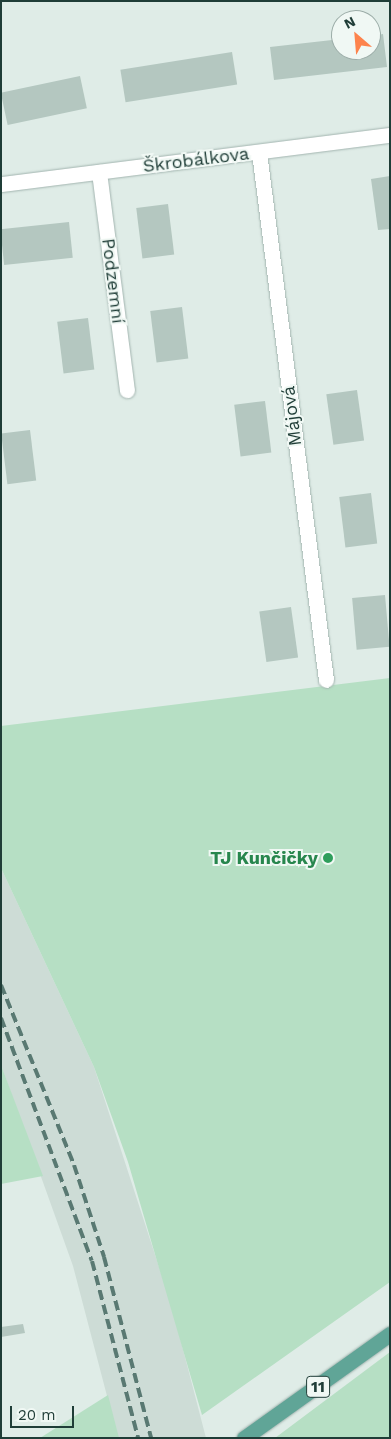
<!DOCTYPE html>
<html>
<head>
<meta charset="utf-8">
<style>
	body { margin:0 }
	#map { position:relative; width:391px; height:1439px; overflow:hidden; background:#dfece7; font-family:"Work Sans",sans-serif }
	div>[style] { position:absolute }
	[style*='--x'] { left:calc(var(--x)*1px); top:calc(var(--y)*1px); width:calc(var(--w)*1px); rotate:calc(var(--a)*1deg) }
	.built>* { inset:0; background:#cddcd6 }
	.green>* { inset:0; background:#b6dfc4 }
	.building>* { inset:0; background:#b4c7c0; transform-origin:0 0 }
	.roads { filter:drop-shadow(0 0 1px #a2b4af) drop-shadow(0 0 1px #a2b4af) }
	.minor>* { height:15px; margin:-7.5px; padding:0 7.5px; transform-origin:7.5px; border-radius:7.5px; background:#fff }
	.primary>* { height:15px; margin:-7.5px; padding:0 7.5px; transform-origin:7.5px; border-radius:7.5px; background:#60a597 }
	.rail>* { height:4px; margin-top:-2px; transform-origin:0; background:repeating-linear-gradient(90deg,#597972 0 10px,transparent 0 15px) }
	.dots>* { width:14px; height:14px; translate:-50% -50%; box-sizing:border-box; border:2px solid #f0f8f4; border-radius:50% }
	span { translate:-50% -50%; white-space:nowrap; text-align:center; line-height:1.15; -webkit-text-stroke:4px #f0f8f4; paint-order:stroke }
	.shield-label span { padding:1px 4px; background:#f0f8f4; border:1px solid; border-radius:4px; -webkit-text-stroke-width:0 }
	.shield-label { font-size:16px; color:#1f3d37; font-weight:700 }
	.street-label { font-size:18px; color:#1f3d37 }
	.leisure-label { font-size:18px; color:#27864d; font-weight:700 }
	.right { translate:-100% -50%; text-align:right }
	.frame { position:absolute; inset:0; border:2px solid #1f3d37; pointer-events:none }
	.north { position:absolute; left:331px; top:10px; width:50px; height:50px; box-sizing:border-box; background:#f0f8f4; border:1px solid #9cada8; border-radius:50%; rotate:333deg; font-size:14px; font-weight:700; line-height:20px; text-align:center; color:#1f3d37 }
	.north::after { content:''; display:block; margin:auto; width:18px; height:22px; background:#fd834c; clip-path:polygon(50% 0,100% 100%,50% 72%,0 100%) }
	.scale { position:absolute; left:10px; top:1406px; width:64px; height:22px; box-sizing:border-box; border:2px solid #1f3d37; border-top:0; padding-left:6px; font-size:15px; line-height:18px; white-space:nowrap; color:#1f3d37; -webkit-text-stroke:4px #f0f8f4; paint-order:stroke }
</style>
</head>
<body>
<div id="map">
	<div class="built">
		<div style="clip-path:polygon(1px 868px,94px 1067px,172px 1307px,206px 1438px,118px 1438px,73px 1266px,1px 1065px)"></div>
	</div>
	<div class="green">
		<div style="clip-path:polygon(390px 678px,390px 1282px,202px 1415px,128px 1162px,94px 1067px,1px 868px,1px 726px)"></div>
		<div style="clip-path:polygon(1px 1065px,43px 1176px,1px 1184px)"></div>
		<div style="clip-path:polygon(390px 1352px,390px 1438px,275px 1438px)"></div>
		<div style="clip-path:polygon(108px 1395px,119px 1438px,40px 1438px)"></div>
	</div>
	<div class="building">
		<div style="clip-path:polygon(383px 34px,387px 67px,274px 80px,270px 47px,341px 39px,341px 50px,371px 50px,371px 36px)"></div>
		<div style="left:232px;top:52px;width:33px;height:113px;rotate:81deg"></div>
		<div style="left:80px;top:76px;width:33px;height:81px;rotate:78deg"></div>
		<div style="clip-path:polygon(390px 176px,390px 229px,378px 230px,371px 179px)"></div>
		<div style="left:168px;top:204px;width:51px;height:32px;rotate:83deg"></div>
		<div style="left:69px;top:222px;width:36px;height:69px;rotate:84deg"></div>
		<div style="left:182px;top:307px;width:52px;height:32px;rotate:83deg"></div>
		<div style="left:88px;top:318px;width:52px;height:31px;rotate:83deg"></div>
		<div style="left:357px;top:390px;width:51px;height:31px;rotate:82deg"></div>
		<div style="left:265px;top:401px;width:52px;height:31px;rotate:83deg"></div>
		<div style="left:30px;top:430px;width:51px;height:29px;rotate:83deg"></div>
		<div style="left:371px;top:493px;width:51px;height:32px;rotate:83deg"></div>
		<div style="left:385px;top:595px;width:52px;height:33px;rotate:85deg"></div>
		<div style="left:291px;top:607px;width:51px;height:32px;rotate:82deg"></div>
		<div style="clip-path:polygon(23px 1324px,25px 1333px,1px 1337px,1px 1327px)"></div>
	</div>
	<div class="roads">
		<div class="minor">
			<div style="--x:259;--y:152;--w:532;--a:82.77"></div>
			<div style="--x:99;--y:172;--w:220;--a:82.7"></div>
			<div style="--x:1;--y:184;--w:392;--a:-7.2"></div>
		</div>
		<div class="primary">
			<div style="--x:244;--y:1438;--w:179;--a:-35.5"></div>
		</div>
	</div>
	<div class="rail">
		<div style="--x:1;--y:985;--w:194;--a:67.9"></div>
		<div style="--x:74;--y:1165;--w:97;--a:71.9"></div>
		<div style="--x:104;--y:1257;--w:187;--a:75.4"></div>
		<div style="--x:1;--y:1018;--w:259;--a:69.5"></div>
		<div style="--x:92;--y:1261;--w:183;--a:75.4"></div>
	</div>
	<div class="dots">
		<div style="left:328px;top:858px;background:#2e9e5b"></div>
	</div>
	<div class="shield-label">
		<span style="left:318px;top:1387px">11</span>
	</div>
	<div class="street-label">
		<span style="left:196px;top:160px;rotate:-7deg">Škrobálkova</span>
		<span style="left:113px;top:281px;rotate:83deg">Podzemní</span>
		<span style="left:292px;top:416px;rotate:-97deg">Májová</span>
	</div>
	<div class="leisure-label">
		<span class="right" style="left:318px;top:858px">TJ Kunčičky</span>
	</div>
	<div class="frame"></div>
	<div class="north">N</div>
	<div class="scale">20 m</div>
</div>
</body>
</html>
